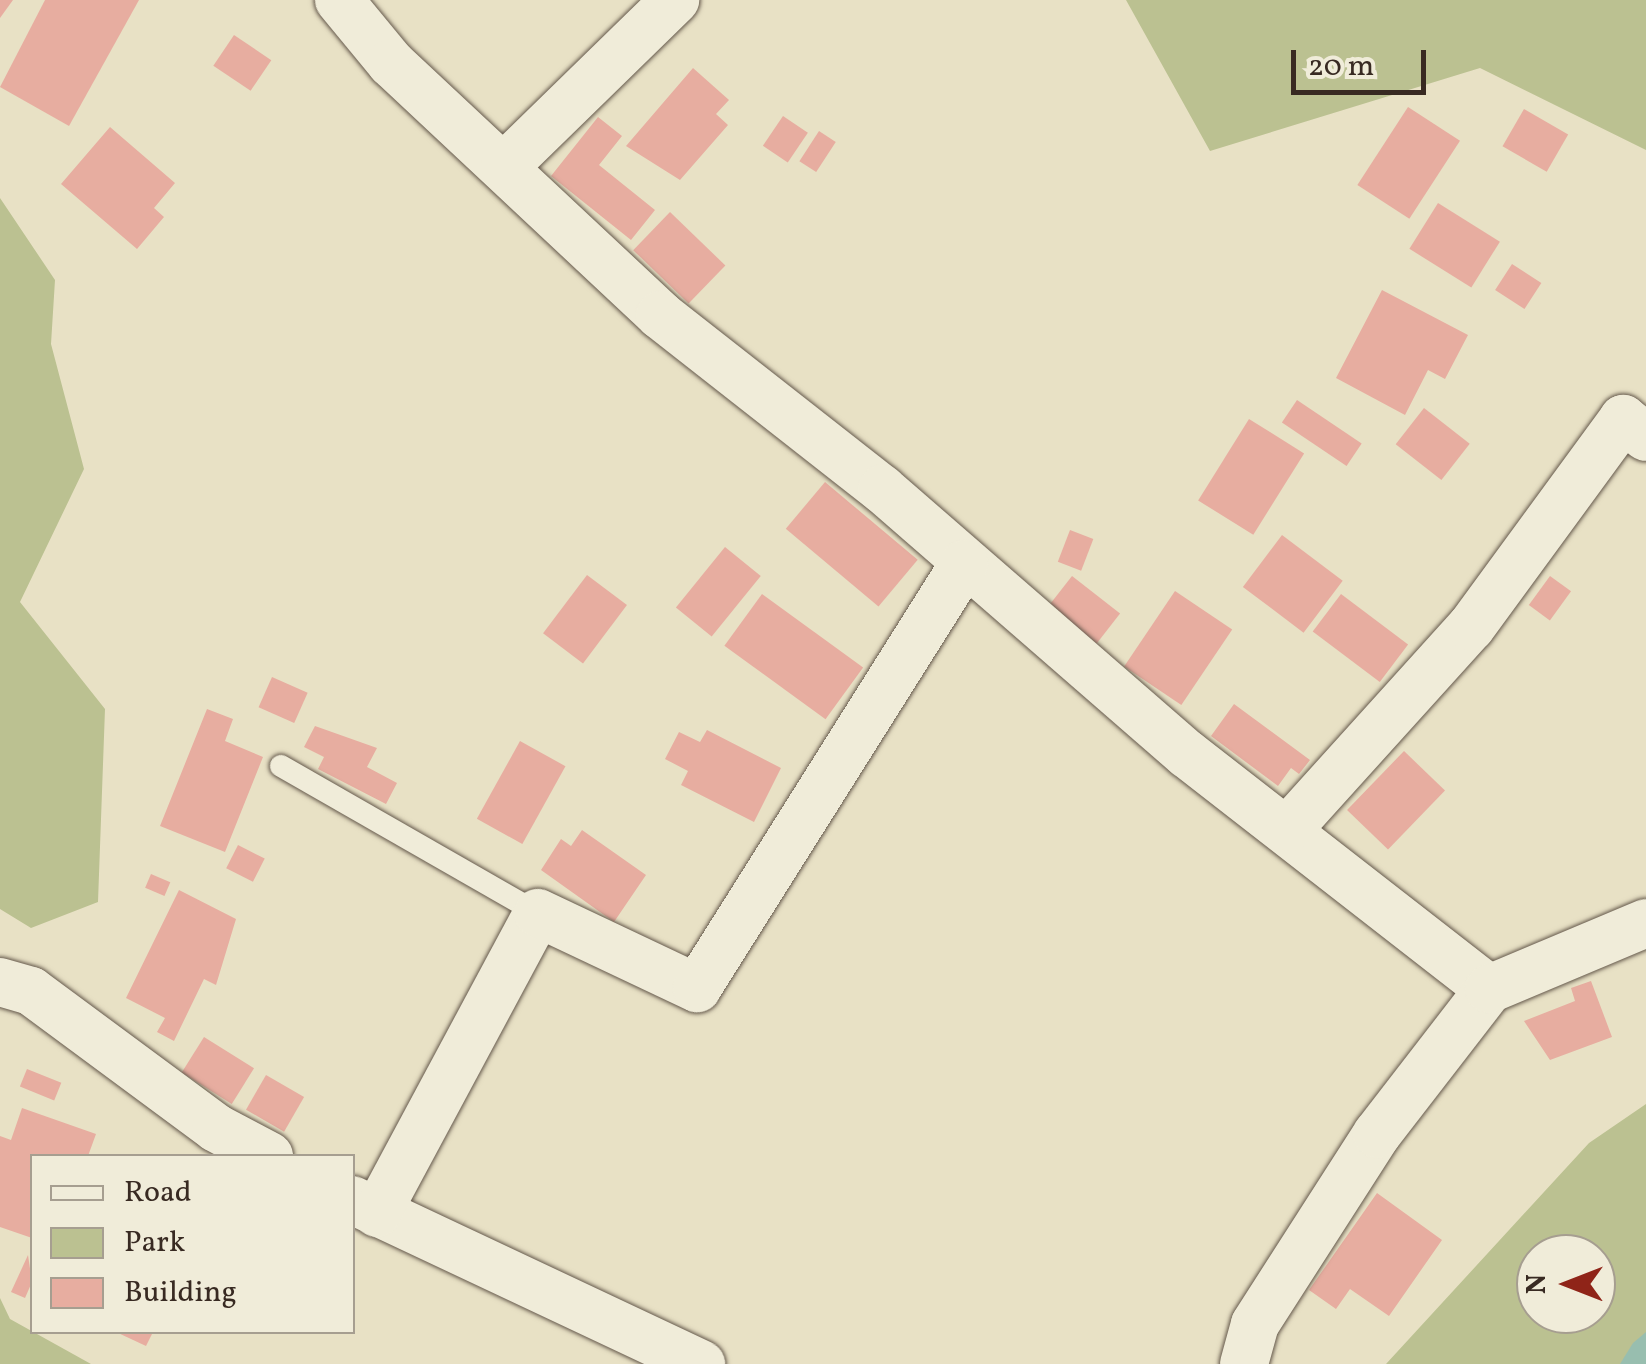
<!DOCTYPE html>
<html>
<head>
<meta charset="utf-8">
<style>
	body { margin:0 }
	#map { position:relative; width:1646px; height:1364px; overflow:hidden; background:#e8e1c5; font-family:Vollkorn,serif }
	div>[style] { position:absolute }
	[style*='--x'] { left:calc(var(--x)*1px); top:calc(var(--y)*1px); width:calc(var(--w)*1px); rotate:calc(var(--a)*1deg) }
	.green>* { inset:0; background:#bbc191 }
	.water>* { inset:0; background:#98beaf }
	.building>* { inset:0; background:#e7ada0; transform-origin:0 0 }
	.roads { filter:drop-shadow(0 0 2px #64584b) drop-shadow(0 0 2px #64584b) }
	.service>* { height:22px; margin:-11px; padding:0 11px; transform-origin:11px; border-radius:11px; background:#f0ecd9 }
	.minor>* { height:48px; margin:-24px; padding:0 24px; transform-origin:24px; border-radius:24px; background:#f0ecd9 }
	span { translate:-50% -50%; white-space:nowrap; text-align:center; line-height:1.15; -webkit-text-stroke:9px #f0ecd9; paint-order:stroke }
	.legend { position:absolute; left:30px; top:1154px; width:325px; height:180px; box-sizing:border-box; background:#f0ecd9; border:2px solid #a69e90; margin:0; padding:12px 18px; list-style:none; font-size:30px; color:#382a22 }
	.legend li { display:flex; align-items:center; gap:20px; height:50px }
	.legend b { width:50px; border:2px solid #a69e90 }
	.north { position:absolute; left:1516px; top:1234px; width:100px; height:100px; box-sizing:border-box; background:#f0ecd9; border:2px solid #a69e90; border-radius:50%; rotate:270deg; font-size:28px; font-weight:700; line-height:40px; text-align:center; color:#382a22 }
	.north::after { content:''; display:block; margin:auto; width:35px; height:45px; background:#8f2418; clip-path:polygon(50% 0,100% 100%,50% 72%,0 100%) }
	.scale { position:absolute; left:1291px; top:50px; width:135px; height:45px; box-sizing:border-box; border:5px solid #382a22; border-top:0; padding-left:12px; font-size:30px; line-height:35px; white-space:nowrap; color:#382a22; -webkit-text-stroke:8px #f0ecd9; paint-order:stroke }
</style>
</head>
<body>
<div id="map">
	<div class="green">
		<div style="clip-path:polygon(1126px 0,1646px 0,1646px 150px,1480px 68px,1210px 151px)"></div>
		<div style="clip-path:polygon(0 198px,55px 280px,51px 344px,84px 469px,20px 602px,105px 709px,98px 902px,31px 928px,0 909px)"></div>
		<div style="clip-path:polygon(evenodd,1646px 1104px,1646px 1364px,1386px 1364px,1589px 1143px,1646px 1104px,1536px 1254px,1596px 1254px,1596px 1314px,1536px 1314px,1536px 1254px)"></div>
		<div style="clip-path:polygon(0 1298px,10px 1319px,91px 1364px,0 1364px)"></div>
	</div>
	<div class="water">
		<div style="clip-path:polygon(1646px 1332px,1646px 1364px,1620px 1364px,1633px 1343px)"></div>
	</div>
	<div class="building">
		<div style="clip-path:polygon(0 0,13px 0,0 18px)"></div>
		<div style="clip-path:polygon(45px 0,139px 0,69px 126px,0 87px)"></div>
		<div style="left:234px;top:35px;width:45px;height:37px;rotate:34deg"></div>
		<div style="clip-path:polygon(693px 68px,729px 100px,716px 114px,728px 125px,680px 180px,626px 146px)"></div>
		<div style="left:1408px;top:107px;width:62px;height:93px;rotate:33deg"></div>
		<div style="left:1524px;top:109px;width:51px;height:43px;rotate:30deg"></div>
		<div style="left:783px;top:116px;width:30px;height:36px;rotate:34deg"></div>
		<div style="clip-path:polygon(598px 117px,622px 136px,599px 165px,655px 210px,631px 240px,551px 176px)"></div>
		<div style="clip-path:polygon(110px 127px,175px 183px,154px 208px,164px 217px,137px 249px,61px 184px)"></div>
		<div style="left:819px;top:131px;width:20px;height:36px;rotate:33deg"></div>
		<div style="left:1438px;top:203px;width:73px;height:54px;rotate:32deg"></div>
		<div style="left:670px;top:212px;width:77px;height:53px;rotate:44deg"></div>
		<div style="left:1512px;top:264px;width:35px;height:31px;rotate:33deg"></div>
		<div style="clip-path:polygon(1382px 290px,1468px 335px,1445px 379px,1428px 370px,1405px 415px,1336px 378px)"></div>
		<div style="left:1297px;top:400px;width:78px;height:27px;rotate:34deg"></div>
		<div style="left:1424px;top:408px;width:58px;height:46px;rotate:38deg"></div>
		<div style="left:1249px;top:419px;width:65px;height:96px;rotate:32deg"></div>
		<div style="left:825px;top:482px;width:121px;height:61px;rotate:40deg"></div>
		<div style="left:1070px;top:530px;width:25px;height:34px;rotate:21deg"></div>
		<div style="left:1282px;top:535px;width:76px;height:65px;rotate:37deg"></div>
		<div style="left:725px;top:547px;width:46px;height:78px;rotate:39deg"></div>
		<div style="left:587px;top:575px;width:50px;height:73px;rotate:37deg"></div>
		<div style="left:1072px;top:576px;width:61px;height:38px;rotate:38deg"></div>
		<div style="left:1550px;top:576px;width:26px;height:36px;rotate:36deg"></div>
		<div style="left:1175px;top:591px;width:69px;height:91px;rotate:34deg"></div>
		<div style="left:762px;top:594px;width:125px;height:64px;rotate:36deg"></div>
		<div style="left:1341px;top:594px;width:84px;height:47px;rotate:37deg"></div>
		<div style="left:272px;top:677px;width:39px;height:33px;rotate:24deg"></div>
		<div style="clip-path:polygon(1234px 704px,1310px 760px,1299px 774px,1291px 768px,1278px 786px,1211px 736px)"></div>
		<div style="clip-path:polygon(207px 709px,233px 719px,225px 741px,263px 757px,225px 852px,160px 826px)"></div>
		<div style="clip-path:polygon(315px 726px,377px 748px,367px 767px,397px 783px,386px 804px,318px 769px,324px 757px,304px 747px)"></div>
		<div style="clip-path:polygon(707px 730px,781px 768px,754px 822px,681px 785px,688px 771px,665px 759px,679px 732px,700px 742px)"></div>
		<div style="left:520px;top:741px;width:52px;height:89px;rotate:29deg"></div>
		<div style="left:1404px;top:751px;width:57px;height:82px;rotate:44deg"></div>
		<div style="clip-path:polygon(582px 830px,646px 875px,614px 922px,541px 870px,561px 839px,571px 846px)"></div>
		<div style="left:238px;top:845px;width:30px;height:26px;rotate:27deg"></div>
		<div style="left:151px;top:874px;width:21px;height:15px;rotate:23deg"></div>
		<div style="clip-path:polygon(179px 890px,236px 919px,216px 985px,204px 979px,174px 1041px,157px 1032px,165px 1018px,126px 998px)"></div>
		<div style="clip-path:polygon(1591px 981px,1612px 1037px,1550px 1060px,1524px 1021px,1575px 1001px,1571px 988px)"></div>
		<div style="left:204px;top:1037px;width:59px;height:42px;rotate:32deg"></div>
		<div style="left:27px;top:1069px;width:37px;height:19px;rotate:22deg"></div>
		<div style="left:266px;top:1075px;width:44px;height:40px;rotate:30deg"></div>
		<div style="clip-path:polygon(22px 1108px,96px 1134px,88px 1156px,32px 1156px,32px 1238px,0 1227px,0 1136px,11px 1140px)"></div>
		<div style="clip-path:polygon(1377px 1193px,1442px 1240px,1389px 1316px,1350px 1289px,1336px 1309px,1309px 1290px)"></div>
		<div style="clip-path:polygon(28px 1255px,32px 1282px,25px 1298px,11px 1292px)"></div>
		<div style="clip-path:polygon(116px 1332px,153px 1332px,146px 1346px)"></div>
	</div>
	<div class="roads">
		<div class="service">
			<div style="--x:281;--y:766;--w:296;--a:29.8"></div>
		</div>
		<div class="minor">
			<div style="--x:339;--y:0;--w:82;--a:50.5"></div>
			<div style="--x:391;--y:63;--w:369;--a:43.1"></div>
			<div style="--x:660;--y:315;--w:282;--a:38.1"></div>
			<div style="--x:882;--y:489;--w:404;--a:41"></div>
			<div style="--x:1187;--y:754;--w:383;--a:37.9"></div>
			<div style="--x:505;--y:166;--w:238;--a:-44.3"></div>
			<div style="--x:1290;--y:827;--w:270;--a:-47.9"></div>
			<div style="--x:1471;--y:627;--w:258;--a:-53.8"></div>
			<div style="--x:1623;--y:419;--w:29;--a:38"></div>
			<div style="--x:0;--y:982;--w:32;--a:16"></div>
			<div style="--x:31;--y:991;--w:230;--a:36.5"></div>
			<div style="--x:216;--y:1128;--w:60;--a:27.8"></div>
			<div style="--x:352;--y:1200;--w:386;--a:25.2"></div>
			<div style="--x:377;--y:1213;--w:340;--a:-61.8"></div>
			<div style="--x:538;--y:913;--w:176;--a:25.3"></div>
			<div style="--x:697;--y:988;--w:501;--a:-57.8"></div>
			<div style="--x:1244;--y:1364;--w:41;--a:-74.6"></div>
			<div style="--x:1255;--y:1324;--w:226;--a:-57.3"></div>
			<div style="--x:1377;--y:1134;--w:183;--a:-52.3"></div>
			<div style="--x:1489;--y:989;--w:170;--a:-22.8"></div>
		</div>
	</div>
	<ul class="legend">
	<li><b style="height:12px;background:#f0ecd9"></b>Road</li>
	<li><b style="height:28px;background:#bbc191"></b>Park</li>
	<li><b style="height:28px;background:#e7ada0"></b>Building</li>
	</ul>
	<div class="north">N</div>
	<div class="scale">20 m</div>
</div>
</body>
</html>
